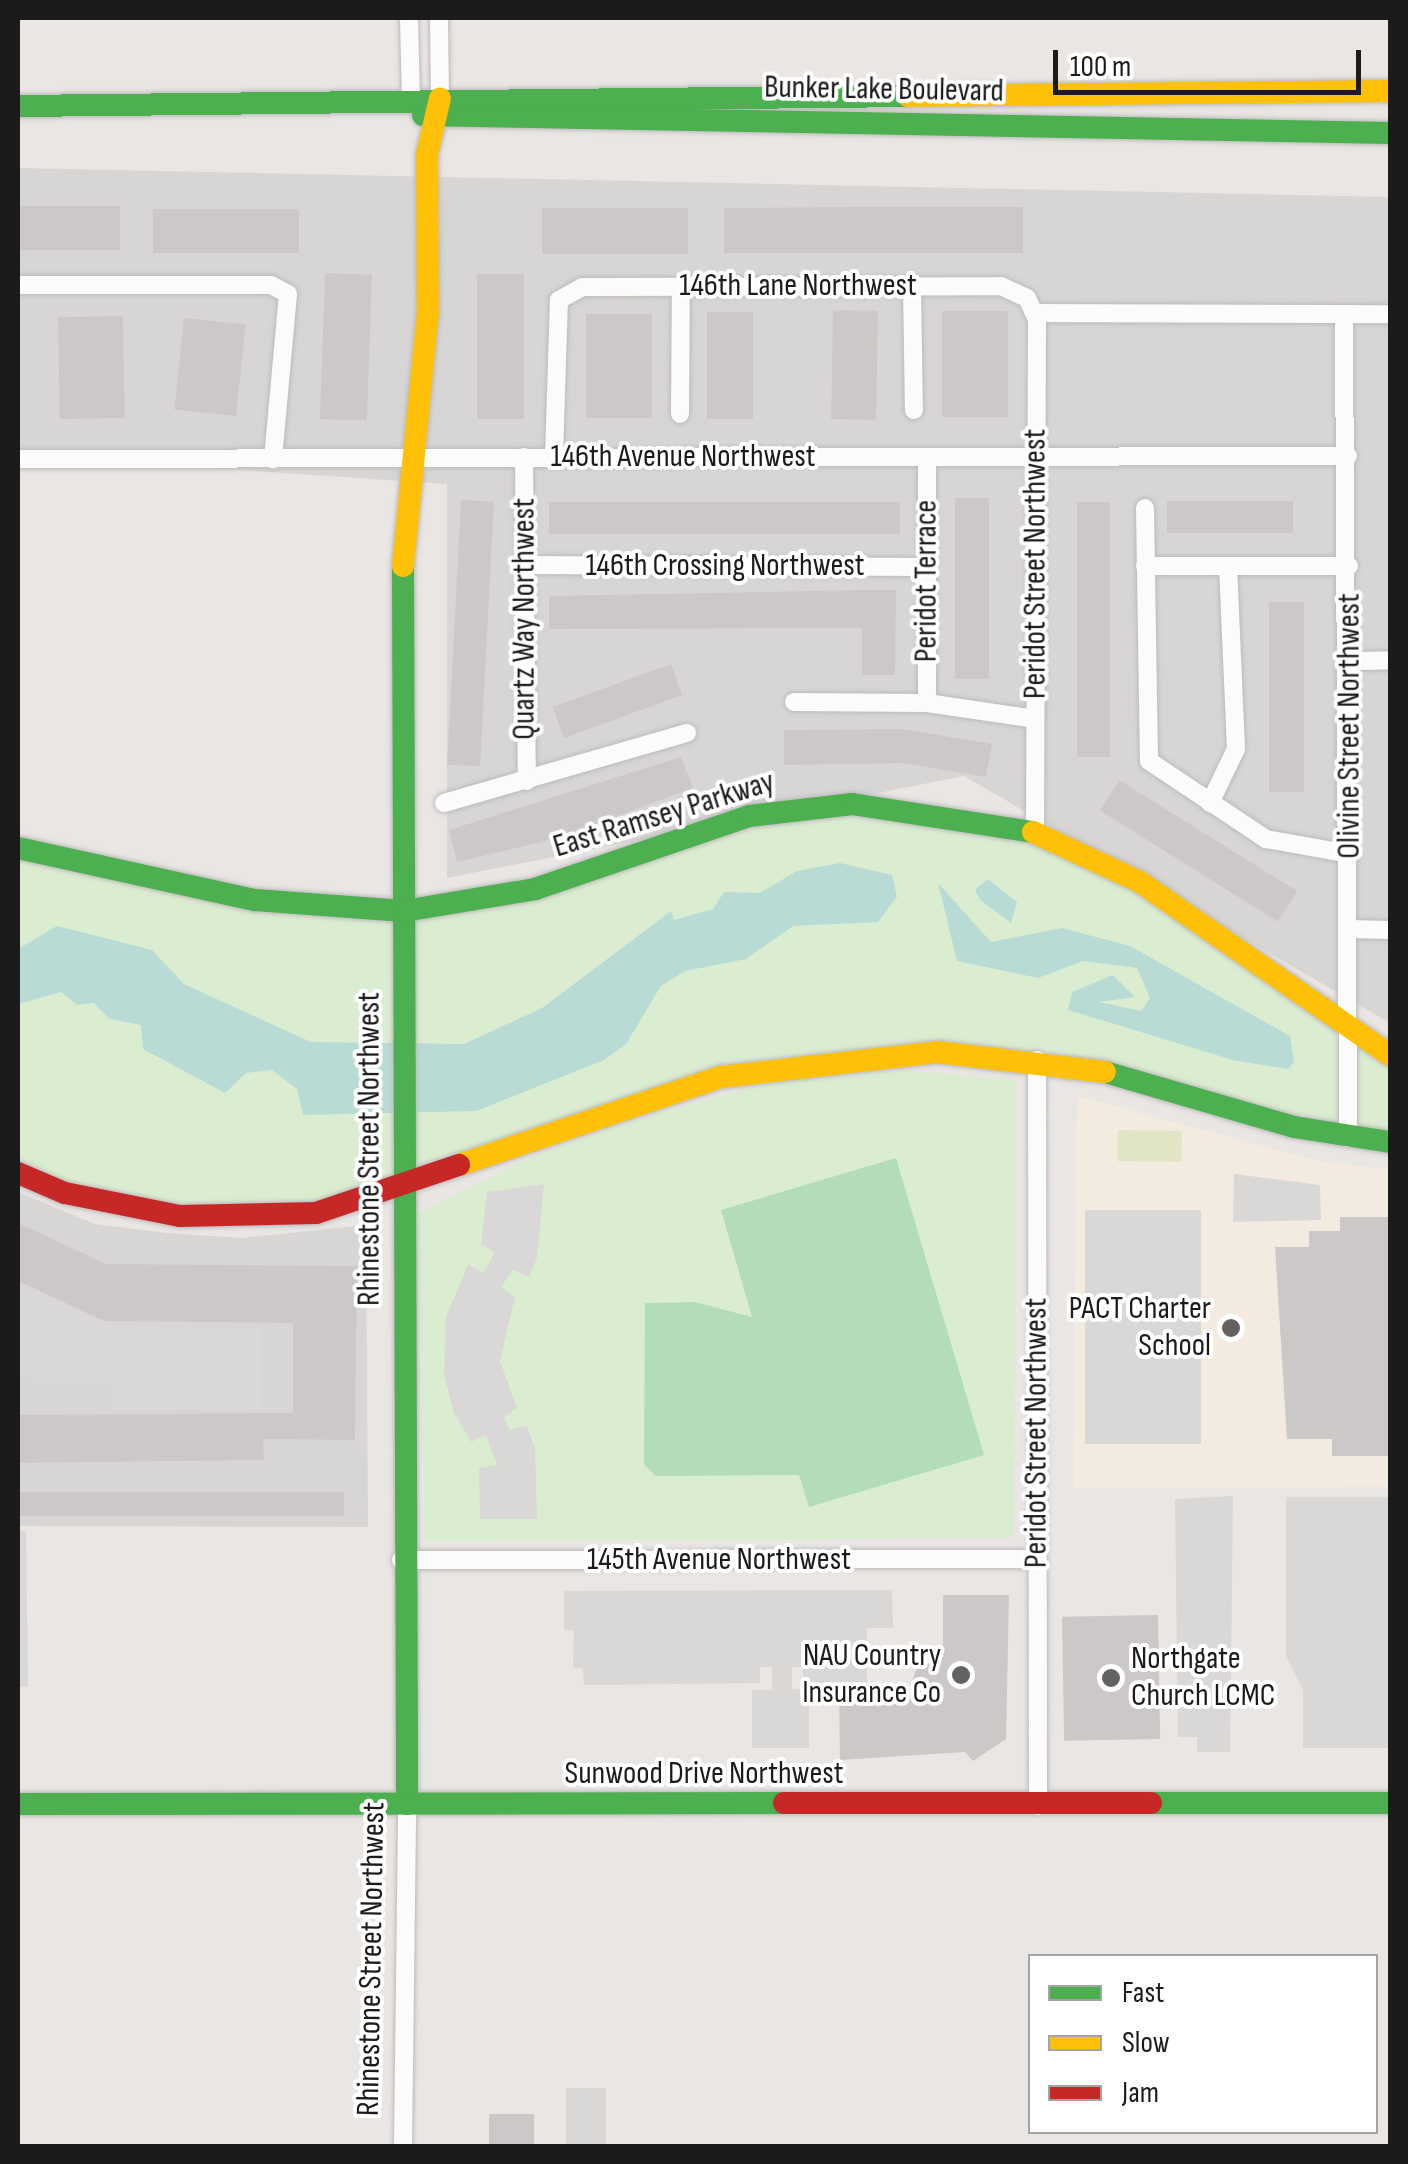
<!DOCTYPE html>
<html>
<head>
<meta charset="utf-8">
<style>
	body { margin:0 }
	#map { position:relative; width:1408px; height:2164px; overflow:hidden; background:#e9e6e4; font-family:"Sofia Sans Condensed",sans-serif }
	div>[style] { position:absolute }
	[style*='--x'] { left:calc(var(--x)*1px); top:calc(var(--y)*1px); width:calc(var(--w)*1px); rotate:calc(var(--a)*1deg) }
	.residential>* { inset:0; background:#d8d6d5 }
	.education>* { inset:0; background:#f3ebdf }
	.grass>* { inset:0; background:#e1e4c5; transform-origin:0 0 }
	.park>* { inset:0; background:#dbedd1 }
	.pitch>* { inset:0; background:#b3dcbb }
	.parking>* { inset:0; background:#d9d8d7; transform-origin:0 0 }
	.water>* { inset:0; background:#b9dbd5 }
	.building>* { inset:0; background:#ccc8c7; transform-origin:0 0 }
	.roads { filter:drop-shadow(0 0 2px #bcbbba) drop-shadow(0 0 2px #bcbbba) }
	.street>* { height:18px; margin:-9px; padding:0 9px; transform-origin:9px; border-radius:9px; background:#fcfbfb }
	.fast>* { height:22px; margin:-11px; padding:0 11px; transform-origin:11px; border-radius:11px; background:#4caf50 }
	.slow>* { height:22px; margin:-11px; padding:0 11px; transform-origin:11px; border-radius:11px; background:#ffc107 }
	.jam>* { height:22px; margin:-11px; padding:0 11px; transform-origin:11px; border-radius:11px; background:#c62828 }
	.dots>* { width:28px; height:28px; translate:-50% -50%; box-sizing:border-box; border:5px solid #fff; border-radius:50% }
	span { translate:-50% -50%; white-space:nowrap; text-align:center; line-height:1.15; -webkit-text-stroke:8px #fff; paint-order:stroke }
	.street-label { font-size:32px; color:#1b1b1b }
	.poi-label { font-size:32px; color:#1b1b1b }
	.right { translate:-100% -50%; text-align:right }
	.left { translate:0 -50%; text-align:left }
	.frame { position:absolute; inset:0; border:20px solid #1b1b1b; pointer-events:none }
	.legend { position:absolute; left:1028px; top:1954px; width:350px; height:180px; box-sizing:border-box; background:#fff; border:2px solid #a4a4a4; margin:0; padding:12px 18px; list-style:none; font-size:30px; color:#1b1b1b }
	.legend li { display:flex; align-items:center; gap:20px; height:50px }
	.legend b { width:50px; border:2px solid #a4a4a4 }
	.scale { position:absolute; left:1053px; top:50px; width:308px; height:45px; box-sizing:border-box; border:5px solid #1b1b1b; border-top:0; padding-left:12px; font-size:30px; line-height:35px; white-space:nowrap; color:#1b1b1b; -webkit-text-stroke:8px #fff; paint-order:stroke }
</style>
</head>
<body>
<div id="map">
	<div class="residential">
		<div style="clip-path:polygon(18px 168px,1390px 197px,1390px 1023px,964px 776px,447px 878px,447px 484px,18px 455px)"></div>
		<div style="clip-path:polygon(18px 1192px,95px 1224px,167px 1233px,242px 1238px,366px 1225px,368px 1527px,18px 1526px)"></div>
	</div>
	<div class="education">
		<div style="clip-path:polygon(1077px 1096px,1322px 1162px,1390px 1169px,1390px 1487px,1073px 1488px)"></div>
	</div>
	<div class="grass">
		<div style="left:1118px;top:1130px;width:64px;height:31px;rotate:1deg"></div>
	</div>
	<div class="park">
		<div style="clip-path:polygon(812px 816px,895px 816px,1021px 838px,1114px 879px,1390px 1062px,1390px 1131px,897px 1046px,775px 1059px,336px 1200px,231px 1210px,96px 1193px,18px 1162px,18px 859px,252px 911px,366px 921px)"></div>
		<div style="clip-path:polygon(901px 1070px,1016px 1080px,1014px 1538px,425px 1541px,418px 1213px,533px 1156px,649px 1116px,765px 1084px)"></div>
	</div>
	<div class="pitch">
		<div style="clip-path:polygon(896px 1158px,984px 1455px,809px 1507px,799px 1475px,656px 1476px,644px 1464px,645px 1303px,695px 1302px,752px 1317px,721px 1210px)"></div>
	</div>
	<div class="parking">
		<div style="clip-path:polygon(1234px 1174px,1320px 1185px,1321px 1220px,1233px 1222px)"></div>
		<div style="clip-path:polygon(544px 1184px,537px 1258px,529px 1277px,513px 1270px,501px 1287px,515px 1297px,500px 1361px,517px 1408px,504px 1418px,510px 1430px,527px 1425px,535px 1449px,537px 1519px,480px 1519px,479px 1468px,497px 1465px,486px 1435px,471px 1442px,454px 1413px,444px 1375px,446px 1317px,468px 1264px,483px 1273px,495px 1252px,481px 1245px,487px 1192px)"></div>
		<div style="left:1085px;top:1210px;width:116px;height:234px"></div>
		<div style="clip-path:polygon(18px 1282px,123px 1330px,261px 1328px,261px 1410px,112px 1410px,110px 1384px,38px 1383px,18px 1373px)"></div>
		<div style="clip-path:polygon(1233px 1496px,1230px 1752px,1197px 1752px,1197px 1737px,1178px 1737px,1175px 1499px)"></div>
		<div style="clip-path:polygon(1286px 1497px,1390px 1497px,1390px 1748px,1303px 1748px,1303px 1690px,1286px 1656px)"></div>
		<div style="clip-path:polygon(18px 1531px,26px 1531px,28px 1687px,18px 1687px)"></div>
		<div style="clip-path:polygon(892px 1590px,893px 1628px,867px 1628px,867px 1683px,803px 1683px,803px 1667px,792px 1667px,792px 1689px,809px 1689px,809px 1748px,752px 1748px,752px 1690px,772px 1690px,772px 1667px,760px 1667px,760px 1683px,584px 1685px,583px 1669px,573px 1667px,574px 1630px,564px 1630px,564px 1591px)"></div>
		<div style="left:566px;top:2088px;width:40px;height:58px"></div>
	</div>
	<div class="water">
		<div style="clip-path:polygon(840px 863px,892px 875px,897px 897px,878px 922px,793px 926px,746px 959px,685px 971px,661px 986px,626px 1044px,604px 1060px,476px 1111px,303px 1115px,297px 1089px,272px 1070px,246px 1073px,225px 1093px,143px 1049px,141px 1025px,110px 1019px,94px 1003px,77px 1005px,61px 992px,18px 1004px,18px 949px,57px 926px,152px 950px,184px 984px,311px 1042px,464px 1044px,542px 1008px,671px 911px,674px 920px,713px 909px,724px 892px,760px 893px,797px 871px)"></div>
		<div style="clip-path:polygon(988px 879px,1017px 902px,1011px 923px,980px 900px,975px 890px)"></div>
		<div style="clip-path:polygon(938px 883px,991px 942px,1062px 928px,1130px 946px,1290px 1036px,1294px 1062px,1288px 1069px,1233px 1060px,1068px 1010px,1072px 992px,1113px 975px,1135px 997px,1099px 1002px,1141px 1011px,1150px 998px,1137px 968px,1083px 961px,1038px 978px,957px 961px)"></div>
	</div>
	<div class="building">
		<div style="left:18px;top:206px;width:102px;height:44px"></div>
		<div style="clip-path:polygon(850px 207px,1023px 207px,1023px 253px,724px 253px,724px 208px)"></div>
		<div style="left:542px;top:208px;width:146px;height:46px"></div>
		<div style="left:153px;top:209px;width:146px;height:44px"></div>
		<div style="left:325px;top:273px;width:47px;height:146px;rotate:2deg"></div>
		<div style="left:477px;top:274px;width:47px;height:145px"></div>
		<div style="left:833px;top:310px;width:45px;height:109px;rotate:1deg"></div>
		<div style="left:942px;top:311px;width:66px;height:106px"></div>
		<div style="left:707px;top:312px;width:46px;height:107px"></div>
		<div style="left:586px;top:314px;width:66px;height:104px"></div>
		<div style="left:123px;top:316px;width:102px;height:65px;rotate:89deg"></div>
		<div style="left:184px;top:318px;width:62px;height:92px;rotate:6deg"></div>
		<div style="left:955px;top:498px;width:34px;height:181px"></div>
		<div style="left:461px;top:500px;width:33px;height:265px;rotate:3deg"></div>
		<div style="left:1167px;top:501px;width:126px;height:32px"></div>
		<div style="left:900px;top:502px;width:32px;height:351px;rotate:90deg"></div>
		<div style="left:1077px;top:502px;width:33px;height:255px"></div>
		<div style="clip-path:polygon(862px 590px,896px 590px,895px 675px,862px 675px,862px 628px,549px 629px,549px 596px)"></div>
		<div style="left:1304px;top:602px;width:190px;height:35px;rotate:90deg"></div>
		<div style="left:671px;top:664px;width:33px;height:126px;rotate:70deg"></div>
		<div style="clip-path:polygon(903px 729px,992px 744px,986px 777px,904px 763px,784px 765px,784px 730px)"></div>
		<div style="clip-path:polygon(681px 757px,693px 788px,558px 838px,457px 862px,449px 830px)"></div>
		<div style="left:1119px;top:780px;width:210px;height:36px;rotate:32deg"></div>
		<div style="clip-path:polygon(1340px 1217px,1390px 1217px,1390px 1456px,1332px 1456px,1332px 1439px,1287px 1439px,1275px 1247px,1309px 1247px,1309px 1231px,1340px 1231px)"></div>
		<div style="clip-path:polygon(18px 1223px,106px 1264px,357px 1266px,355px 1440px,263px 1439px,264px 1460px,18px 1463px,18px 1415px,293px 1413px,293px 1323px,104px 1321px,18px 1281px)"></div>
		<div style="left:344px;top:1492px;width:24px;height:326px;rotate:90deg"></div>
		<div style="clip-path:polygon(943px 1595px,1009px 1595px,1006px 1739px,973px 1761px,965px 1752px,840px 1760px,839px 1693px,908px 1694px,916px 1670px,943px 1657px)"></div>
		<div style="left:1158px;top:1615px;width:124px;height:96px;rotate:89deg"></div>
		<div style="left:489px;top:2114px;width:45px;height:32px"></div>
	</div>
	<div class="roads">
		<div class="street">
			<div style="--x:409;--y:18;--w:83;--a:88.6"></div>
			<div style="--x:439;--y:18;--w:80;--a:89.3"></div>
			<div style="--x:18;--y:285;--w:253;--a:0"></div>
			<div style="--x:271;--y:285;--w:19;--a:28"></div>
			<div style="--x:288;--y:294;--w:166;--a:95.2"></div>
			<div style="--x:912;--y:286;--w:124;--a:89.1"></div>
			<div style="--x:1036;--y:313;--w:354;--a:0.2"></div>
			<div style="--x:1344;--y:314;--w:824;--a:89.72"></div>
			<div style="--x:680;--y:414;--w:128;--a:-89.6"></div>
			<div style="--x:524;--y:457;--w:324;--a:89.5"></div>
			<div style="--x:554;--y:457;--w:157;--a:-88.2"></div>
			<div style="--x:559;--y:300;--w:26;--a:-29"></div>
			<div style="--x:582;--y:287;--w:419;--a:-0.1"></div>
			<div style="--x:1001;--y:286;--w:29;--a:25"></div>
			<div style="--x:1027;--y:298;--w:23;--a:65"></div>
			<div style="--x:1037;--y:319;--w:514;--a:90.22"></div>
			<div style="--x:927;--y:458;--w:245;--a:90"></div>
			<div style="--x:18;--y:459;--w:1330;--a:-0.13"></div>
			<div style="--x:1145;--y:508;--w:253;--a:89.1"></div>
			<div style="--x:1149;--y:761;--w:141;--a:33.7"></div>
			<div style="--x:1266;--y:839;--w:85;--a:10.1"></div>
			<div style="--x:525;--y:565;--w:400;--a:0.3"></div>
			<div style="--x:1145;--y:566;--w:204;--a:0"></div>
			<div style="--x:1351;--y:661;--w:39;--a:-1"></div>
			<div style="--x:794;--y:702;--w:133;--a:0.4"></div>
			<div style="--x:927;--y:703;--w:109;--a:8.4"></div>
			<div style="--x:444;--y:803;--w:253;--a:-16.1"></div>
			<div style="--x:1210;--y:803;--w:60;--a:-64.3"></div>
			<div style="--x:1236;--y:749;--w:183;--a:-92.5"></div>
			<div style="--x:1350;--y:929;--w:40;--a:1.4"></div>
			<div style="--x:1037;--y:1060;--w:746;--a:89.92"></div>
			<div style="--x:401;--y:1560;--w:635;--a:-0.09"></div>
			<div style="--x:403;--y:2146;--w:342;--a:-89.3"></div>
		</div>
		<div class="fast">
			<div style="--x:18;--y:106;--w:890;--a:-0.64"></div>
			<div style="--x:423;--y:115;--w:967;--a:1.07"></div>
			<div style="--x:403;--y:566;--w:1238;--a:89.81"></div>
			<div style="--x:18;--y:848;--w:243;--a:12.4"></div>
			<div style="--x:255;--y:900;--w:149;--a:4.2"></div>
			<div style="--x:404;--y:911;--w:133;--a:-9.5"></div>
			<div style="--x:535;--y:889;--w:226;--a:-18.8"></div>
			<div style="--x:749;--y:816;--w:104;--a:-6.6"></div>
			<div style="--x:852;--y:804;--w:183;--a:8.8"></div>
			<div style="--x:1105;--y:1072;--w:197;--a:16.2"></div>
			<div style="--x:1294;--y:1127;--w:97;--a:8.9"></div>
			<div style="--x:1151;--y:1803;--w:239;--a:0"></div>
			<div style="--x:18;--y:1804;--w:766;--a:-0.07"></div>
		</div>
		<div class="slow">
			<div style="--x:908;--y:96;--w:482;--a:-0.6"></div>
			<div style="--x:403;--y:566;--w:254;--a:-84.4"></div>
			<div style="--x:428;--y:313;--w:159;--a:-90.4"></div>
			<div style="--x:427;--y:154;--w:57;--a:-76.9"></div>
			<div style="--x:1033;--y:832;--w:118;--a:25"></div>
			<div style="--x:1140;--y:882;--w:304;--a:34.7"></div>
			<div style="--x:459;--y:1165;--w:276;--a:-18.6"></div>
			<div style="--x:721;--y:1077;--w:217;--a:-6.6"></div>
			<div style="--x:937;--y:1052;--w:169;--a:6.8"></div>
		</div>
		<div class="jam">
			<div style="--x:18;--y:1173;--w:51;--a:23.1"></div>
			<div style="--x:65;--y:1193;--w:117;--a:11.3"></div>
			<div style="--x:180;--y:1216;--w:136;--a:-1.3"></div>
			<div style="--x:316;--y:1213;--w:151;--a:-18.6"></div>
			<div style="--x:784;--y:1803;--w:367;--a:0"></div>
		</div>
	</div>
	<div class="dots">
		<div style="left:1231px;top:1328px;background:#636261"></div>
		<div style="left:961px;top:1675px;background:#636261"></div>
		<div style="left:1111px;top:1678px;background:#636261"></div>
	</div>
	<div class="street-label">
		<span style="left:884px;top:90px;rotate:1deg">Bunker Lake Boulevard</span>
		<span style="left:798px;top:286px">146th Lane Northwest</span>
		<span style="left:683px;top:457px">146th Avenue Northwest</span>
		<span style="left:1036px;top:564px;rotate:-90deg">Peridot Street Northwest</span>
		<span style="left:725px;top:566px">146th Crossing Northwest</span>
		<span style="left:927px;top:581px;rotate:-90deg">Peridot Terrace</span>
		<span style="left:525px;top:619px;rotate:-90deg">Quartz Way Northwest</span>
		<span style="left:1350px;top:726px;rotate:-90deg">Olivine Street Northwest</span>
		<span style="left:664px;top:815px;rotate:-17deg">East Ramsey Parkway</span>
		<span style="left:370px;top:1149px;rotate:-90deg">Rhinestone Street Northwest</span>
		<span style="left:1037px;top:1433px;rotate:-90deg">Peridot Street Northwest</span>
		<span style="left:719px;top:1560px">145th Avenue Northwest</span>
		<span style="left:704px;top:1774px">Sunwood Drive Northwest</span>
		<span style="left:372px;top:1959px;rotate:-89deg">Rhinestone Street Northwest</span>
	</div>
	<div class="poi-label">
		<span class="right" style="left:1211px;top:1328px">PACT Charter<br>School</span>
		<span class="right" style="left:941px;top:1675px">NAU Country<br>Insurance Co</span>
		<span class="left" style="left:1131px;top:1678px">Northgate<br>Church LCMC</span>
	</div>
	<div class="frame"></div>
	<ul class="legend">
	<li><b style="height:12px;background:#4caf50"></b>Fast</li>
	<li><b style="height:12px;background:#ffc107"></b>Slow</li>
	<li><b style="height:12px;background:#c62828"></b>Jam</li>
	</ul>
	<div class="scale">100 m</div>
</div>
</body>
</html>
